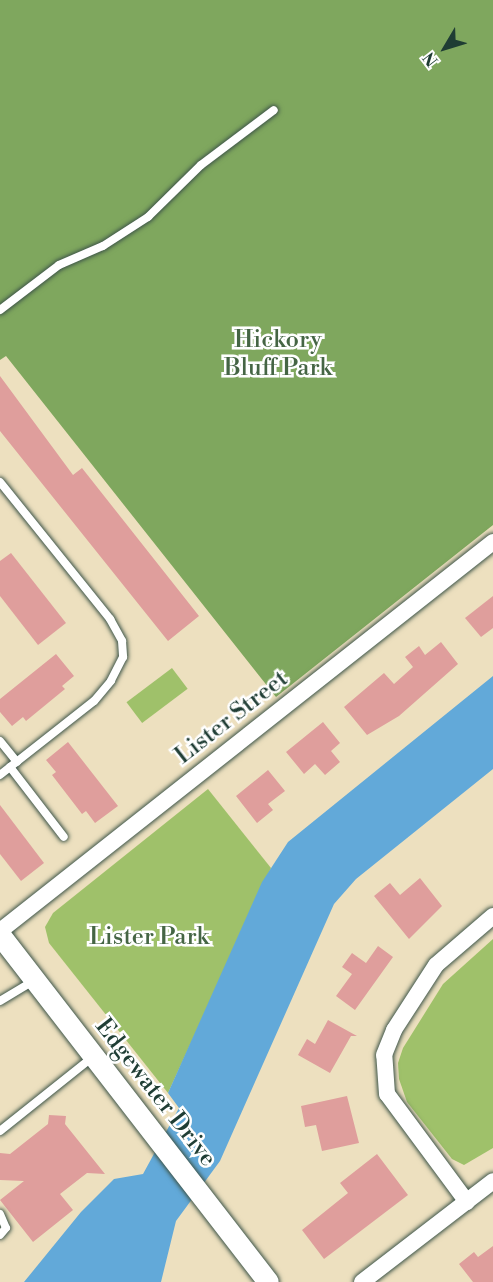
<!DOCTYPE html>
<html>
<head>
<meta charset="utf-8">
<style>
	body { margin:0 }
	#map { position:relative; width:493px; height:1282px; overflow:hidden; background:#ede0bf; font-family:"Libre Bodoni",serif }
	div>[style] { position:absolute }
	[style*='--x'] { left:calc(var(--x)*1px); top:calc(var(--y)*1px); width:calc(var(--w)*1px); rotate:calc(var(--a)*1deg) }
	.green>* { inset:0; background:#9fc16a; transform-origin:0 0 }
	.forest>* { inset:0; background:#7fa75e }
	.water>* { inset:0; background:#62a9d9 }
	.building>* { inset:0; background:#df9e9c }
	.roads { filter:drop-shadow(0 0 2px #3e5549) drop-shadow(0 0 2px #3e5549) }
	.service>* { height:8px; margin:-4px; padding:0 4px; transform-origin:4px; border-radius:4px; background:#fff }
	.minor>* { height:16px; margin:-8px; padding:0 8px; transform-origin:8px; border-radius:8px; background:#fff }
	.tertiary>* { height:21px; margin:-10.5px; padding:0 10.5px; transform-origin:10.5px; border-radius:10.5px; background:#fff }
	span { translate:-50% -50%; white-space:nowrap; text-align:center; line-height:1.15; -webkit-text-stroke:5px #fff; paint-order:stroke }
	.park-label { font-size:24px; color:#456544 }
	.street-label { font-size:24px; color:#1f3d34 }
	.north { position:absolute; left:415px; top:18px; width:60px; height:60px; -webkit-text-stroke:4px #fff; paint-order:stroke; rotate:232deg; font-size:16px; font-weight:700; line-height:24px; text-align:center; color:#1f3d34 }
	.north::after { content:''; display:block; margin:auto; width:21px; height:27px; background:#1f3d34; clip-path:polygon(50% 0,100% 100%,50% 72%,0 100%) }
</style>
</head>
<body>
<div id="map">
	<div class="green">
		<div style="left:172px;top:668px;width:26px;height:57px;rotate:53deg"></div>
		<div style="clip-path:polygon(208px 789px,271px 868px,168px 1093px,49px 943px,45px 927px,53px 913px)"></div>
		<div style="clip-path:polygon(493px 939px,493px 1148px,464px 1165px,452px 1159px,407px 1102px,399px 1079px,398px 1063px,403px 1048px,443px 984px)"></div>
	</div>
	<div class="forest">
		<div style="clip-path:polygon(0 0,493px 0,493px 525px,276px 697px,6px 356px,0 360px)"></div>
	</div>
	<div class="water">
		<div style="clip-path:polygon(493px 676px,493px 769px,356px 879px,334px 904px,220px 1161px,176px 1221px,161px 1282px,24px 1282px,81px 1212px,114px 1179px,143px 1174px,179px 1108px,168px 1093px,262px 882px,288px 842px)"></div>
	</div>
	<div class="building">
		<div style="clip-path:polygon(0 376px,73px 475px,82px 468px,199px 616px,168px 641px,0 431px)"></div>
		<div style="clip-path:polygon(11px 553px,66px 623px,38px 645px,0 596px,0 561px)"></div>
		<div style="clip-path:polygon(493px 596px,493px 628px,481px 637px,465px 618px)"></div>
		<div style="clip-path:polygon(441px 642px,458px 664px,399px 716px,367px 735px,344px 707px,384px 673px,394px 684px,413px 667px,405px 657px,419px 646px,425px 655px)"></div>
		<div style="clip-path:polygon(56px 654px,74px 676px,62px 686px,65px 689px,26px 721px,23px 717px,12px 726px,0 712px,0 699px)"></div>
		<div style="clip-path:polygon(323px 722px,340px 743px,331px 751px,340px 762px,325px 775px,315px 764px,304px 774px,286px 752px)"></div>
		<div style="clip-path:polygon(68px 742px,118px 806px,95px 823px,86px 811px,82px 814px,52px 775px,56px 772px,46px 760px)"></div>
		<div style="clip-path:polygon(268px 770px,285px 791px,268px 804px,273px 810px,257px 823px,236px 796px)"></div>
		<div style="clip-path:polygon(0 805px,44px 863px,21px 881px,0 854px)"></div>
		<div style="clip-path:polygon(420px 878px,442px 906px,409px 939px,374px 896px,390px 883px,400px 895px)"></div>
		<div style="clip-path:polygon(378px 946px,393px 957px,355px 1010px,336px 996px,352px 974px,342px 967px,352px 953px,366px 963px)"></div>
		<div style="clip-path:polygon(328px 1020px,357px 1036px,351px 1036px,330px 1073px,298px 1055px,307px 1039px,315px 1044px)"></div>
		<div style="clip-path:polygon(347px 1096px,359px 1143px,322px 1151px,316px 1125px,305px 1127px,301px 1106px)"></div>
		<div style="clip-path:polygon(49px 1115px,66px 1116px,65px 1124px,105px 1174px,87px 1173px,60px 1194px,73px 1210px,33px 1242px,0 1200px,24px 1181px,0 1180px,0 1153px,10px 1154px,48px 1124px)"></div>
		<div style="clip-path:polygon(377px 1154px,408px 1195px,324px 1259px,302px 1230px,348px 1193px,340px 1183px)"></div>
		<div style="clip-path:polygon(493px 1246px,493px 1282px,473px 1282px,459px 1264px,474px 1252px,478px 1257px)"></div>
	</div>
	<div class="roads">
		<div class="service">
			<div style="--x:0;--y:310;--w:74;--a:-37.3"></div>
			<div style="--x:59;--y:265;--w:48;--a:-23.4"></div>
			<div style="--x:103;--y:246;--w:54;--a:-32.8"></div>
			<div style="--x:148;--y:217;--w:74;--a:-44.5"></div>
			<div style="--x:201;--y:165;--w:91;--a:-37"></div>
			<div style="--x:0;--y:482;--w:176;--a:51.2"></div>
			<div style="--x:110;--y:619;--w:25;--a:61"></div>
			<div style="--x:122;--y:641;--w:16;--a:86"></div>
			<div style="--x:123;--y:657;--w:27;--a:117"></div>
			<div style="--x:111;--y:681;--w:26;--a:130"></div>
			<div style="--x:94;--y:701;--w:120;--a:141.8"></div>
			<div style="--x:0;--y:741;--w:27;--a:51"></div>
			<div style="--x:10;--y:767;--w:88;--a:52.4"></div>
			<div style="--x:0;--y:1001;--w:41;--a:-31"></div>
			<div style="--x:0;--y:1131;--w:120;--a:-38.6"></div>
			<div style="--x:0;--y:1214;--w:15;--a:67"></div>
			<div style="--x:6;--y:1228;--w:9;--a:131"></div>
		</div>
		<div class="minor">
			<div style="--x:0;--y:931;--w:628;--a:-38.28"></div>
			<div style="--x:467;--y:1202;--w:134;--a:-126.5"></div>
			<div style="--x:387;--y:1094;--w:39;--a:-94"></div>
			<div style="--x:384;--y:1055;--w:27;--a:-68"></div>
			<div style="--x:394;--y:1030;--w:77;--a:-57.1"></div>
			<div style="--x:436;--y:965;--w:75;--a:-40.7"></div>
			<div style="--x:362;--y:1282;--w:165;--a:-37.6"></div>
		</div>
		<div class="tertiary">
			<div style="--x:0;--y:935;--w:438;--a:52.3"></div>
		</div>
	</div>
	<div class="park-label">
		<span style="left:278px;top:355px">Hickory<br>Bluff Park</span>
		<span style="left:149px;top:938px">Lister Park</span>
	</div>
	<div class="street-label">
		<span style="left:232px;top:718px;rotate:-38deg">Lister Street</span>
		<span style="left:155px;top:1093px;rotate:52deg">Edgewater Drive</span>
	</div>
	<div class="north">N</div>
</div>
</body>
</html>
